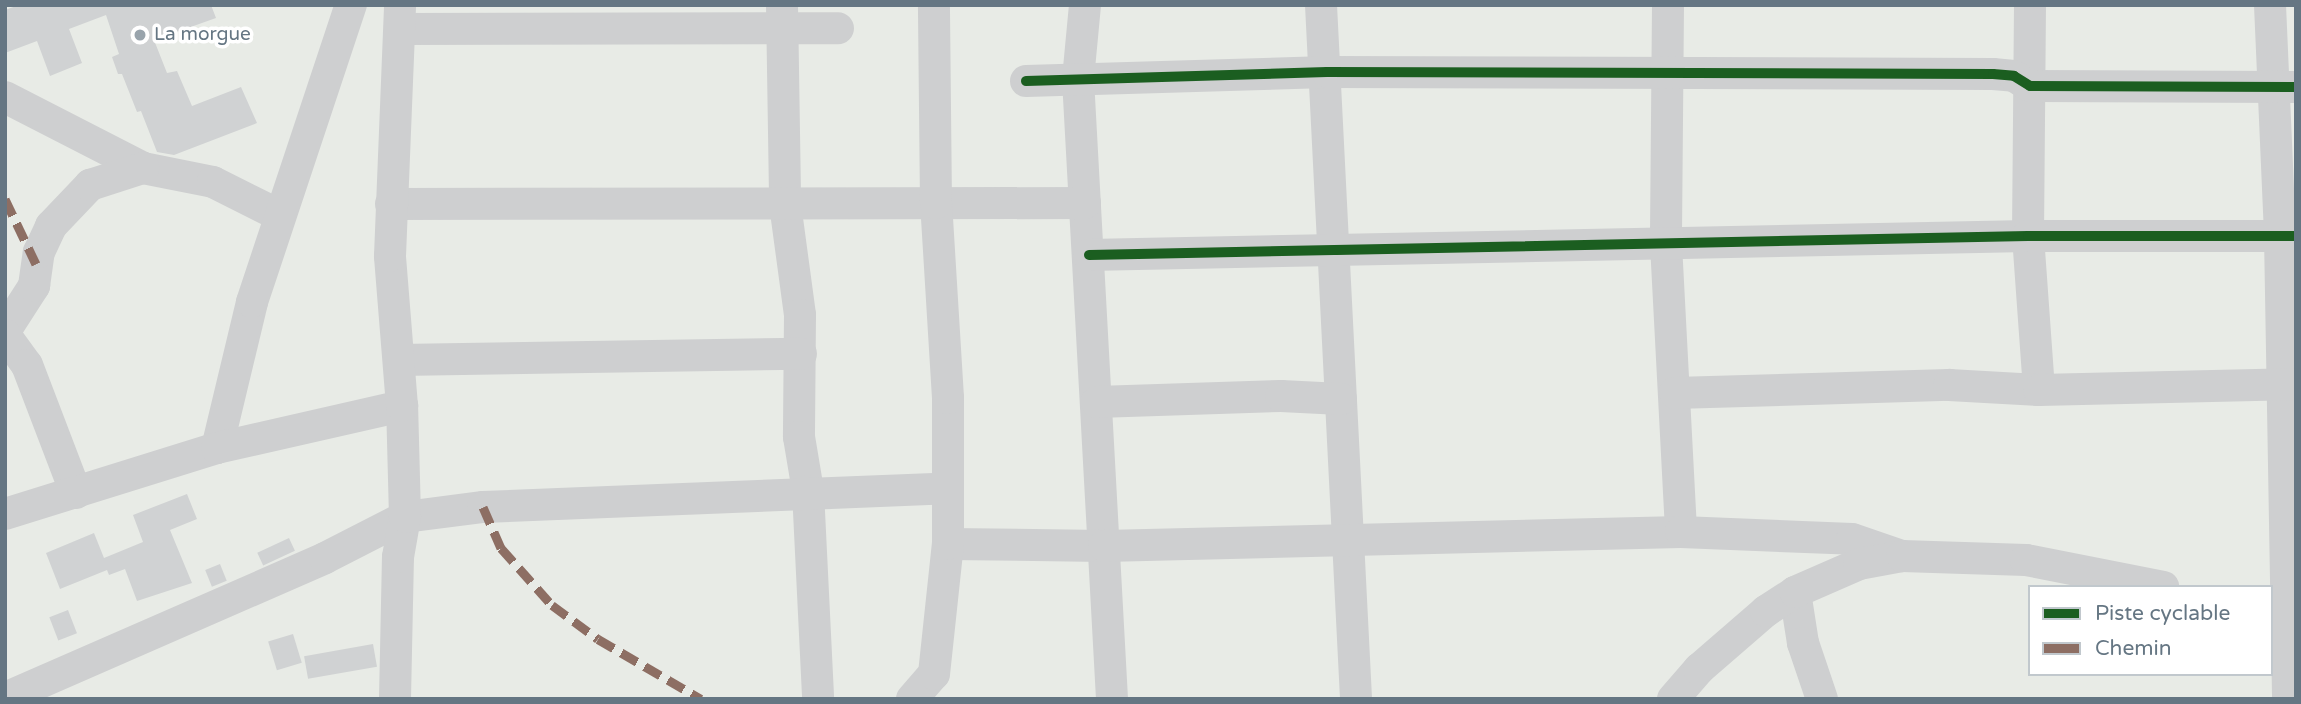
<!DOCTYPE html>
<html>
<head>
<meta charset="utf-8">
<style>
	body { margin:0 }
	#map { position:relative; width:2301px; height:704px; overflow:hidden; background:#f9f9f9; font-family:"Varela Round",sans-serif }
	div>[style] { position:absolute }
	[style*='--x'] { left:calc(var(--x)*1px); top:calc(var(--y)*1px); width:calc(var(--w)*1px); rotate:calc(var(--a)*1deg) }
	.green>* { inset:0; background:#e8ebe6 }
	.building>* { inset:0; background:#d0d2d3; transform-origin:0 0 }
	.minor>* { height:32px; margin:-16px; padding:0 16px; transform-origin:16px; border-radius:16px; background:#cecfd0 }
	.quiet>* { height:9px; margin-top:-4.5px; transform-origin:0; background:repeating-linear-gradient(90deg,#8d6e63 0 18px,transparent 0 27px) }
	.cycleway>* { height:10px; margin:-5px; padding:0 5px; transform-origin:5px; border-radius:5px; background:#1b5e20 }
	.dots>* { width:19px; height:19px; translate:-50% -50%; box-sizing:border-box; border:4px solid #fff; border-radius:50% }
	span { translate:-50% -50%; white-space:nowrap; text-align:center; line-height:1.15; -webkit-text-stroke:7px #fff; paint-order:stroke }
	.poi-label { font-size:19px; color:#657683 }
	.left { translate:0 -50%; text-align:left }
	.frame { position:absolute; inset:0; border:7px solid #657683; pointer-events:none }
	.legend { position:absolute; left:2028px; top:585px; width:245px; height:91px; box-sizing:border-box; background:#fff; border:2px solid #c1c8cd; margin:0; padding:9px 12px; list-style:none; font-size:21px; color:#657683 }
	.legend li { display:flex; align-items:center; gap:14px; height:35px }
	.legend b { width:35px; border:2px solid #c1c8cd }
</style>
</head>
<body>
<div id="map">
	<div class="green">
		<div style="clip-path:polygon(evenodd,5px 5px,2296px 5px,2296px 699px,5px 699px,5px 5px,2030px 587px,2271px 587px,2271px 674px,2030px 674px,2030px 587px)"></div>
	</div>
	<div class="building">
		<div style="clip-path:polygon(19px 5px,211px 5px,216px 18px,154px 40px,167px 73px,177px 71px,192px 106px,241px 87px,257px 123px,174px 155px,157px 152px,141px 111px,137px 112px,122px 74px,118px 74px,112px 57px,119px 54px,106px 15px,69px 29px,82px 63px,50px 76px,37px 41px,5px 53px,5px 10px)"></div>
		<div style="clip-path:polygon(187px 494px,197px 519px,170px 530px,192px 583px,137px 601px,125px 569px,109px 575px,107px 570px,60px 589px,46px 553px,94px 533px,104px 558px,143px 542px,133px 515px)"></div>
		<div style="left:289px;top:538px;width:14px;height:35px;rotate:65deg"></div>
		<div style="left:220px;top:564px;width:18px;height:16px;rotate:68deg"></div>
		<div style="left:68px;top:610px;width:25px;height:20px;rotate:69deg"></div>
		<div style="left:293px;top:634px;width:30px;height:26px;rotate:73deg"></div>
		<div style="left:373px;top:644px;width:23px;height:70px;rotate:80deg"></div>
	</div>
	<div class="minor">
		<div style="--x:782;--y:5;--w:199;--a:89.1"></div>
		<div style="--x:785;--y:204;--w:112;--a:82.3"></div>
		<div style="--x:800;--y:315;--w:122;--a:90.5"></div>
		<div style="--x:799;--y:437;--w:55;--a:80.5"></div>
		<div style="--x:808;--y:491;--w:208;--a:87.2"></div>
		<div style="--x:1085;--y:5;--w:74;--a:95.4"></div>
		<div style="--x:1078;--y:79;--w:621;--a:86.86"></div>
		<div style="--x:1321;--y:5;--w:695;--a:87.11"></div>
		<div style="--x:1668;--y:5;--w:239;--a:90.5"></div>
		<div style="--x:1666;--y:244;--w:288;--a:87"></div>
		<div style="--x:2030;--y:5;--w:231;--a:90.5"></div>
		<div style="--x:2028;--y:236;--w:154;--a:85.9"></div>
		<div style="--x:2270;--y:5;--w:231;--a:87.5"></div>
		<div style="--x:2280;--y:236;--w:463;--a:89"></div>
		<div style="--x:401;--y:29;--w:437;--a:-0.1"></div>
		<div style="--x:1026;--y:81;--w:301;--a:-1.7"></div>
		<div style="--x:1327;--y:72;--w:666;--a:0.17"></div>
		<div style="--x:1993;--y:74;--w:21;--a:5"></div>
		<div style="--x:2014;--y:76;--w:19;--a:32"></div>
		<div style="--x:2030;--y:86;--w:266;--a:0.2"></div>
		<div style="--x:5;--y:97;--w:155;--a:27.2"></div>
		<div style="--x:143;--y:168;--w:71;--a:11.3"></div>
		<div style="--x:213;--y:182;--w:74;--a:26.6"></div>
		<div style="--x:391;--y:204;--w:694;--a:-0.08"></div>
		<div style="--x:1089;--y:255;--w:939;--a:-1.16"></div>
		<div style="--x:2028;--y:236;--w:268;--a:0"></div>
		<div style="--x:5;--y:331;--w:54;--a:-57.2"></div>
		<div style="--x:34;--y:286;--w:34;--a:-82"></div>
		<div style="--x:39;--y:252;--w:29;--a:-65"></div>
		<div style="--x:51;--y:226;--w:57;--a:-46.4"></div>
		<div style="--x:90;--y:185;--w:56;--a:-17.8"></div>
		<div style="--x:5;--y:335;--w:37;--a:54"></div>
		<div style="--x:27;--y:365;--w:137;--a:69.1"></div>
		<div style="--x:399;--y:360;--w:402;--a:-0.9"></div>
		<div style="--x:1675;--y:393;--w:274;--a:-1.7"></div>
		<div style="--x:1949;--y:385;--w:90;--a:3.2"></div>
		<div style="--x:2039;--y:390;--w:257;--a:-1.3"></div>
		<div style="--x:1097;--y:402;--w:184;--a:-1.9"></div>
		<div style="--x:1281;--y:396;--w:60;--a:2.9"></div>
		<div style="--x:217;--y:448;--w:150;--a:-76.5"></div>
		<div style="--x:252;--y:302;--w:313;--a:-71.6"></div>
		<div style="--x:5;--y:514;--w:222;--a:-17.3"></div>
		<div style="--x:217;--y:448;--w:190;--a:-12.8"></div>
		<div style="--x:948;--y:544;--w:156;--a:0.7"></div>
		<div style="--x:1104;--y:546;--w:577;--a:-1.39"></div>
		<div style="--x:1681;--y:532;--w:171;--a:2.3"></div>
		<div style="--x:1852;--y:539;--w:53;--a:18.8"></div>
		<div style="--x:1795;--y:592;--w:52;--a:81.1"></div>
		<div style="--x:1803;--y:643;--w:59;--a:71.3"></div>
		<div style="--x:5;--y:698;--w:349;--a:-23.6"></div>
		<div style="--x:325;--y:558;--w:90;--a:-27.1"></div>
		<div style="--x:405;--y:517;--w:79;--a:-7.3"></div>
		<div style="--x:483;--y:507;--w:464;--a:-2.3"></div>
		<div style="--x:395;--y:699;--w:142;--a:-88.8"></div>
		<div style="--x:398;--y:557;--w:41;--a:-80.1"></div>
		<div style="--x:405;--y:517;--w:111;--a:-91.5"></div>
		<div style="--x:402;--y:406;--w:150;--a:-94.6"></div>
		<div style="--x:390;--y:256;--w:251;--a:-87.7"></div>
		<div style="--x:912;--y:699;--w:33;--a:-49"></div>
		<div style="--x:934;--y:674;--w:131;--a:-83.9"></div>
		<div style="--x:948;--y:544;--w:146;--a:-90"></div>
		<div style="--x:948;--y:398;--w:195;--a:-93.5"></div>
		<div style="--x:936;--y:203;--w:198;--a:-90.6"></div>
		<div style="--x:1673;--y:699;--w:40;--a:-49"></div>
		<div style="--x:1699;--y:669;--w:89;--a:-40.9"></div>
		<div style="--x:1766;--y:611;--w:35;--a:-33"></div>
		<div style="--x:1795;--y:592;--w:70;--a:-23.6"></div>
		<div style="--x:1859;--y:564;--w:44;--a:-10.5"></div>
		<div style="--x:1902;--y:556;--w:124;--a:1.8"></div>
		<div style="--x:2026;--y:560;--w:140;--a:11.1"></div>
	</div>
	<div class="quiet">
		<div style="--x:5;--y:199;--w:72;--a:64.5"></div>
		<div style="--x:483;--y:507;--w:45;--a:66.3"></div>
		<div style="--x:501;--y:548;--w:76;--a:48.2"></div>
		<div style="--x:552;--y:605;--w:57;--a:36.5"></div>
		<div style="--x:598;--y:639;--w:119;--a:30.2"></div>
	</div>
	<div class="cycleway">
		<div style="--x:1026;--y:81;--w:301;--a:-1.7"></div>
		<div style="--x:1327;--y:72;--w:666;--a:0.17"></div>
		<div style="--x:1993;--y:74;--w:21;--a:5"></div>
		<div style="--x:2014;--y:76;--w:19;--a:32"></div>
		<div style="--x:2030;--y:86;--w:266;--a:0.2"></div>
		<div style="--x:1089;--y:255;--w:939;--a:-1.16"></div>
		<div style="--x:2028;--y:236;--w:268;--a:0"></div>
	</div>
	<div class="dots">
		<div style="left:140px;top:35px;background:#99a4ac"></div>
	</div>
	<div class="poi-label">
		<span class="left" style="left:154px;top:35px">La morgue</span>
	</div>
	<div class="frame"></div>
	<ul class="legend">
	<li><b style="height:9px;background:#1b5e20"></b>Piste cyclable</li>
	<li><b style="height:9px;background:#8d6e63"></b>Chemin</li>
	</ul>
</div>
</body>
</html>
